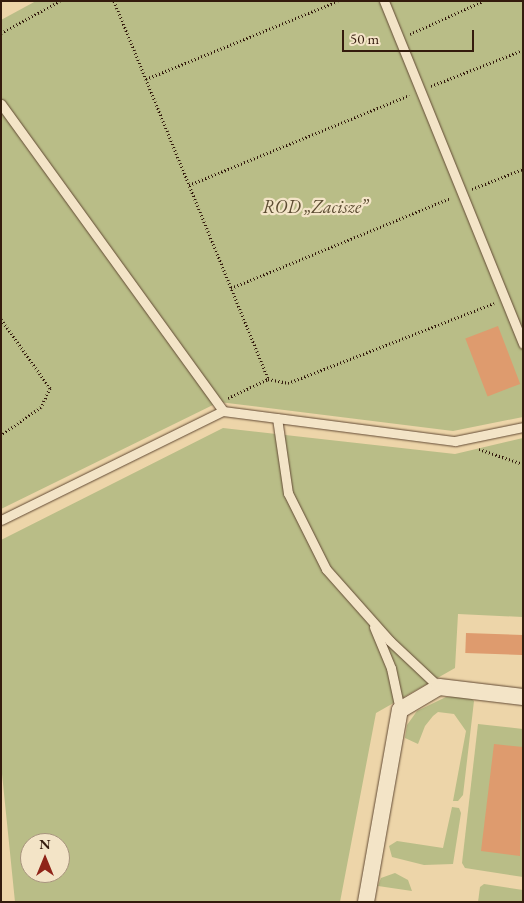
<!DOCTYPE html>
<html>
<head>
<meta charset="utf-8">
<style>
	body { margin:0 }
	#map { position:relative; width:524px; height:903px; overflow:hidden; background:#edd5a9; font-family:"EB Garamond",serif }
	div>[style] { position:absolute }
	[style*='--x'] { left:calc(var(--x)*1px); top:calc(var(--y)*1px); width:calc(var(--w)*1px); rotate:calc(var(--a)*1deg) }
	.green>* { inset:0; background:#b9bd87 }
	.building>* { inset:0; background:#de9b6e; transform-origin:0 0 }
	.path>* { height:3px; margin-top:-1.5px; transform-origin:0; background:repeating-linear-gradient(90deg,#341b0d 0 1px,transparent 0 3.5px) }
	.roads { filter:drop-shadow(0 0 1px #624a34) drop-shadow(0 0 1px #624a34) }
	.service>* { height:9px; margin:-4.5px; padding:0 4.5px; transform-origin:4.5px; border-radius:4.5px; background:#f3e4c7 }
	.minor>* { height:16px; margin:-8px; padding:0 8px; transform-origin:8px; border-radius:8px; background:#f3e4c7 }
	span { translate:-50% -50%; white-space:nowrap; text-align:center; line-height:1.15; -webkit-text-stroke:4.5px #f3e4c7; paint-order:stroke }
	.park-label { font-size:18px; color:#5c4c32; font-style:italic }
	.frame { position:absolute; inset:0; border:2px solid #341b0d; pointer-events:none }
	.north { position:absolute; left:20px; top:833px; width:50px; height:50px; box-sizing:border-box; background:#f3e4c7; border:1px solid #a7947d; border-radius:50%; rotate:0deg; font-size:14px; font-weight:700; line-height:20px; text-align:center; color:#341b0d }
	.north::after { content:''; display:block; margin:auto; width:18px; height:22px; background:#8f2418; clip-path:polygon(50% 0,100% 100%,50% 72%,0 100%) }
	.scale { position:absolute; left:342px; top:30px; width:132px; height:22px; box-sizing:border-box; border:2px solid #341b0d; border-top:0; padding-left:6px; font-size:15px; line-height:18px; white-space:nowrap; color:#341b0d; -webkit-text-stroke:4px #f3e4c7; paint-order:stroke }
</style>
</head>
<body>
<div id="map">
	<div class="green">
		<div style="clip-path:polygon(36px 1px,523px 1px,523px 417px,453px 431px,219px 402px,1px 509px,1px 20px)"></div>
		<div style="clip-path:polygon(evenodd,223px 428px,455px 454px,523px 438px,523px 617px,458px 614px,455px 668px,376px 713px,340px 902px,15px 902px,1px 764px,1px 540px,223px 428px,30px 843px,60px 843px,60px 873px,30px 873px,30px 843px)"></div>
		<div style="clip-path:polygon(446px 697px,469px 696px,474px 701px,463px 795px,458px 801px,453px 801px,466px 731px,454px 714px,438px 712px,433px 716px,425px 726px,418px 744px,405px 738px,407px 725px,417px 711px)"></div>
		<div style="clip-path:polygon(478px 724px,523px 729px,523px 877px,465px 868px,462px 863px)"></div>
		<div style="clip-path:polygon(452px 807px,459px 808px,461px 813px,453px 864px,424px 865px,392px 857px,389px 846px,397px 841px,443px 848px)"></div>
		<div style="clip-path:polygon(395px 873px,408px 880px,412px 891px,378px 886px,381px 878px)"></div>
		<div style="clip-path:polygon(484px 884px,523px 890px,523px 902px,478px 902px,480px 887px)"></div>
	</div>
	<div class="building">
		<div style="left:498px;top:326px;width:62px;height:35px;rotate:69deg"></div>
		<div style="left:466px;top:633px;width:57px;height:20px;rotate:2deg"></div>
		<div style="clip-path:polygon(494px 744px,523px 747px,520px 856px,481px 851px)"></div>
	</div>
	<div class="path">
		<div style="--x:114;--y:1;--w:408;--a:67.8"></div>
		<div style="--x:1;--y:33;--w:67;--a:-28.5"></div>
		<div style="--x:410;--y:34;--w:80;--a:-24.3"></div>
		<div style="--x:146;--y:79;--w:207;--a:-22.1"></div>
		<div style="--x:431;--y:86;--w:99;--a:-21.4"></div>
		<div style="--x:189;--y:185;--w:238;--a:-22.2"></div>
		<div style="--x:472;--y:189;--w:55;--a:-21.4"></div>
		<div style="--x:231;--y:288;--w:237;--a:-22.3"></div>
		<div style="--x:1;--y:319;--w:85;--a:54.6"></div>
		<div style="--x:50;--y:388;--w:21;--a:115"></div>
		<div style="--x:41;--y:407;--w:49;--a:145"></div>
		<div style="--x:228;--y:398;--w:44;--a:-25.4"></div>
		<div style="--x:268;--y:379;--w:20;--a:11"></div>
		<div style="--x:288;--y:383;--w:221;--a:-21.2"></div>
		<div style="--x:479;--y:449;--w:46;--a:18.8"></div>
	</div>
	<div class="roads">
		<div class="service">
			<div style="--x:384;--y:1;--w:370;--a:67.9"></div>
			<div style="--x:1;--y:104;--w:379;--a:54.1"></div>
			<div style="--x:277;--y:418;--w:76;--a:81.7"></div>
			<div style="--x:288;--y:493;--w:85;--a:63.4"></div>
			<div style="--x:326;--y:569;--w:96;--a:48.4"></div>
			<div style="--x:390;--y:641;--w:67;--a:43.2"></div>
			<div style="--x:1;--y:520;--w:247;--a:-26.2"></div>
			<div style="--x:223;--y:411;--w:234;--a:7.4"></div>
			<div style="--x:455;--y:441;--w:69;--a:-11.6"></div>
			<div style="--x:374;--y:627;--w:44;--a:67.5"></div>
			<div style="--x:391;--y:668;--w:43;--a:77.9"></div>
		</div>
		<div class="minor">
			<div style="--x:366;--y:902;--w:195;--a:-80"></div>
			<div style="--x:400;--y:710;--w:45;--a:-30.5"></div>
			<div style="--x:439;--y:687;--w:85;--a:6.8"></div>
		</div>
	</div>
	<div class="park-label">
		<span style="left:315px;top:207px">ROD „Zacisze”</span>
	</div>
	<div class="frame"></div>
	<div class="north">N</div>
	<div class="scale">50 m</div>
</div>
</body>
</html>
